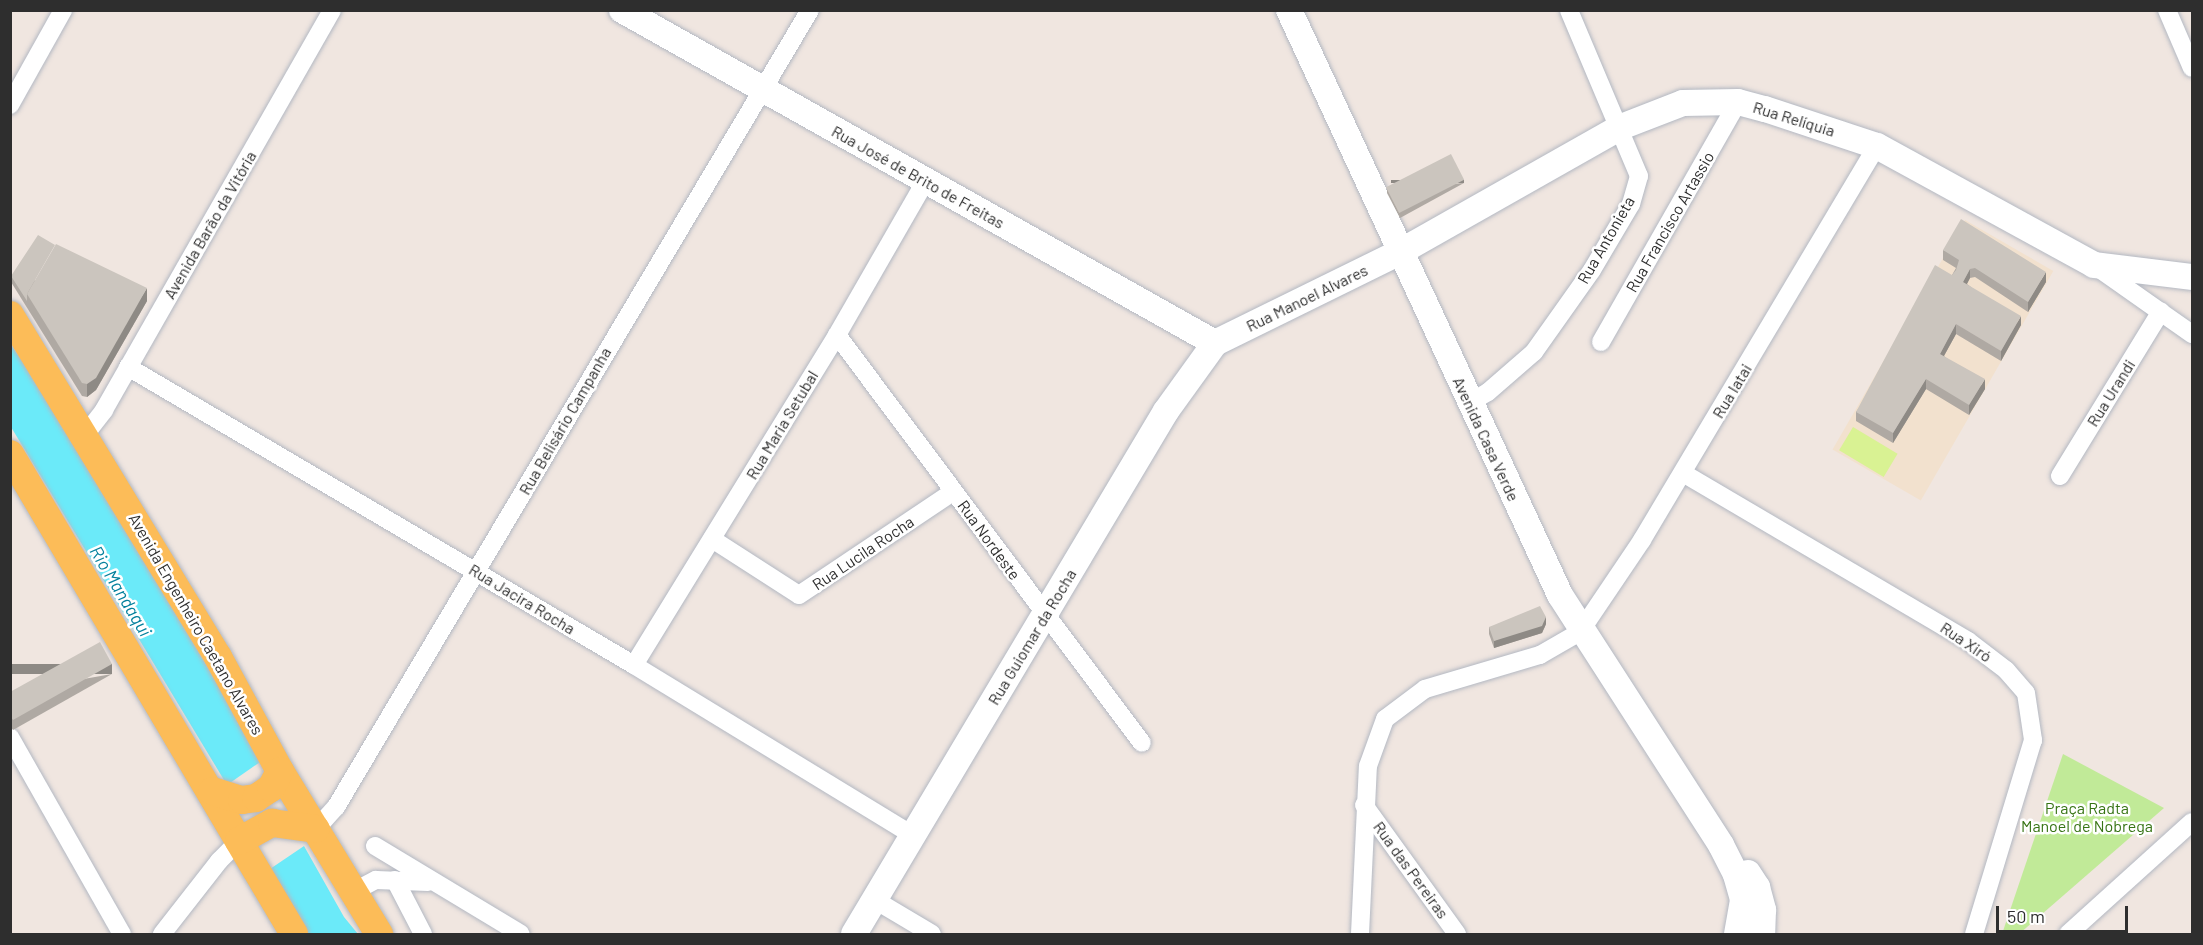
<!DOCTYPE html>
<html>
<head>
<meta charset="utf-8">
<style>
	body { margin:0 }
	#map { position:relative; width:2203px; height:945px; overflow:hidden; background:#f0e6e0; font-family:Barlow,sans-serif }
	div>[style] { position:absolute }
	[style*='--x'] { left:calc(var(--x)*1px); top:calc(var(--y)*1px); width:calc(var(--w)*1px); rotate:calc(var(--a)*1deg) }
	.education>* { inset:0; background:#f2e1ce; transform-origin:0 0 }
	.green>* { inset:0; background:#c1ea98 }
	.pitch>* { inset:0; background:#d9f293; transform-origin:0 0 }
	.water>* { inset:0; background:#6beaf9 }
	.roads { filter:drop-shadow(0 0 2px #b3b8c2) drop-shadow(0 0 2px #b3b8c2) }
	.street>* { height:18px; margin:-9px; padding:0 9px; transform-origin:9px; border-radius:9px; background:#fff }
	.secondary>* { height:26px; margin:-13px; padding:0 13px; transform-origin:13px; border-radius:13px; background:#fff }
	.primary>* { height:28px; margin:-14px; padding:0 14px; transform-origin:14px; border-radius:14px; background:#fcbc58 }
	.wall>* { inset:0; background:#afa9a3 }
	.shaded-wall>* { inset:0; background:#8e8a85; transform-origin:0 0 }
	.building>* { inset:0; background:#cbc5be; transform-origin:0 0 }
	span { translate:-50% -50%; white-space:nowrap; text-align:center; line-height:1.15; -webkit-text-stroke:5px #fff; paint-order:stroke }
	.street-label { font-size:16px; color:#2e2e2e }
	.park-label { font-size:16px; color:#377415 }
	.water-label { font-size:18px; color:#04819d; font-style:italic }
	.frame { position:absolute; inset:0; border:12px solid #2e2e2e; pointer-events:none }
	.scale { position:absolute; left:1996px; top:906px; width:132px; height:27px; box-sizing:border-box; border:3px solid #2e2e2e; border-top:0; padding-left:8px; font-size:18px; line-height:21px; white-space:nowrap; color:#2e2e2e; -webkit-text-stroke:4px #fff; paint-order:stroke }
</style>
</head>
<body>
<div id="map">
	<div class="education">
		<div style="left:1965px;top:220px;width:102px;height:265px;rotate:30deg"></div>
	</div>
	<div class="green">
		<div style="clip-path:polygon(2063px 754px,2164px 808px,2019px 934px,2002px 934px)"></div>
	</div>
	<div class="pitch">
		<div style="left:1853px;top:427px;width:52px;height:27px;rotate:31deg"></div>
	</div>
	<div class="water">
		<div style="clip-path:polygon(11px 345px,44px 393px,263px 760px,227px 785px,11px 427px)"></div>
		<div style="clip-path:polygon(304px 846px,344px 917px,358px 934px,308px 934px,270px 869px)"></div>
	</div>
	<div class="roads">
		<div class="street">
			<div style="--x:2167;--y:10;--w:63;--a:66.7"></div>
			<div style="--x:10;--y:105;--w:109;--a:-60.8"></div>
			<div style="--x:2098;--y:268;--w:115;--a:35.1"></div>
			<div style="--x:837;--y:335;--w:509;--a:53.22"></div>
			<div style="--x:1601;--y:342;--w:276;--a:-60.3"></div>
			<div style="--x:128;--y:367;--w:587;--a:30.5"></div>
			<div style="--x:634;--y:665;--w:327;--a:31.4"></div>
			<div style="--x:1469;--y:403;--w:22;--a:-30"></div>
			<div style="--x:1488;--y:392;--w:61;--a:-41"></div>
			<div style="--x:1534;--y:352;--w:100;--a:-54.7"></div>
			<div style="--x:1592;--y:270;--w:77;--a:-59.4"></div>
			<div style="--x:1631;--y:204;--w:29;--a:-74"></div>
			<div style="--x:1639;--y:176;--w:180;--a:-112.9"></div>
			<div style="--x:84;--y:436;--w:33;--a:-52"></div>
			<div style="--x:104;--y:410;--w:460;--a:-60.3"></div>
			<div style="--x:1683;--y:473;--w:331;--a:30.5"></div>
			<div style="--x:1968;--y:641;--w:48;--a:37.3"></div>
			<div style="--x:2006;--y:670;--w:30;--a:49"></div>
			<div style="--x:2026;--y:693;--w:48;--a:81.5"></div>
			<div style="--x:2033;--y:740;--w:203;--a:106.9"></div>
			<div style="--x:2060;--y:476;--w:193;--a:-58.5"></div>
			<div style="--x:712;--y:539;--w:103;--a:32.8"></div>
			<div style="--x:799;--y:595;--w:185;--a:-33.8"></div>
			<div style="--x:634;--y:665;--w:387;--a:-58.4"></div>
			<div style="--x:837;--y:335;--w:177;--a:-60.1"></div>
			<div style="--x:10;--y:737;--w:227;--a:60.4"></div>
			<div style="--x:1364;--y:805;--w:159;--a:54.2"></div>
			<div style="--x:316;--y:829;--w:30;--a:-48"></div>
			<div style="--x:336;--y:807;--w:927;--a:-59.26"></div>
			<div style="--x:375;--y:846;--w:170;--a:31.1"></div>
			<div style="--x:395;--y:880;--w:61;--a:62.6"></div>
			<div style="--x:353;--y:892;--w:26;--a:-28"></div>
			<div style="--x:376;--y:880;--w:52;--a:2.2"></div>
			<div style="--x:875;--y:900;--w:66;--a:30.8"></div>
			<div style="--x:162;--y:934;--w:93;--a:-52"></div>
			<div style="--x:219;--y:861;--w:28;--a:-45"></div>
			<div style="--x:1360;--y:934;--w:168;--a:-87.3"></div>
			<div style="--x:1368;--y:766;--w:50;--a:-70.1"></div>
			<div style="--x:1385;--y:719;--w:50;--a:-36.9"></div>
			<div style="--x:1425;--y:689;--w:120;--a:-16.5"></div>
			<div style="--x:1540;--y:655;--w:46;--a:-29.9"></div>
			<div style="--x:1580;--y:632;--w:111;--a:-56"></div>
			<div style="--x:1642;--y:540;--w:459;--a:-59.2"></div>
			<div style="--x:2068;--y:934;--w:167;--a:-42.1"></div>
		</div>
		<div class="secondary">
			<div style="--x:622;--y:10;--w:680;--a:29.32"></div>
			<div style="--x:1289;--y:10;--w:645;--a:65.14"></div>
			<div style="--x:1560;--y:595;--w:297;--a:57.2"></div>
			<div style="--x:1721;--y:845;--w:34;--a:63"></div>
			<div style="--x:1736;--y:875;--w:26;--a:74"></div>
			<div style="--x:1743;--y:900;--w:35;--a:100"></div>
			<div style="--x:1748;--y:873;--w:17;--a:57"></div>
			<div style="--x:1757;--y:887;--w:24;--a:75"></div>
			<div style="--x:1763;--y:910;--w:24;--a:92"></div>
			<div style="--x:854;--y:934;--w:609;--a:-59.18"></div>
			<div style="--x:1166;--y:411;--w:84;--a:-54.2"></div>
			<div style="--x:1215;--y:343;--w:206;--a:-26.2"></div>
			<div style="--x:1400;--y:252;--w:254;--a:-29.5"></div>
			<div style="--x:1621;--y:127;--w:66;--a:-21.2"></div>
			<div style="--x:1683;--y:103;--w:55;--a:-1"></div>
			<div style="--x:1738;--y:102;--w:28;--a:15"></div>
			<div style="--x:1765;--y:109;--w:118;--a:18.3"></div>
			<div style="--x:1877;--y:146;--w:247;--a:28.7"></div>
			<div style="--x:2094;--y:265;--w:99;--a:7"></div>
		</div>
		<div class="primary">
			<div style="--x:10;--y:315;--w:400;--a:58.7"></div>
			<div style="--x:218;--y:657;--w:130;--a:61.5"></div>
			<div style="--x:280;--y:771;--w:191;--a:58.7"></div>
			<div style="--x:10;--y:454;--w:558;--a:59.39"></div>
			<div style="--x:212;--y:791;--w:31;--a:17"></div>
			<div style="--x:242;--y:800;--w:14;--a:-8"></div>
			<div style="--x:256;--y:798;--w:18;--a:-34"></div>
			<div style="--x:271;--y:788;--w:19;--a:-62"></div>
			<div style="--x:239;--y:841;--w:38;--a:-29"></div>
			<div style="--x:272;--y:823;--w:44;--a:7.8"></div>
		</div>
	</div>
	<div class="wall">
		<div style="clip-path:polygon(1464px 183px,1400px 218px,1387px 193px,1387px 189px)"></div>
		<div style="clip-path:polygon(1943px 250px,2046px 282px,2028px 312px,1975px 277px,1970px 278px,1967px 284px,2021px 325px,2001px 361px,1956px 334px,1944px 356px,1985px 389px,1969px 415px,1926px 389px,1893px 443px,1856px 421px,1856px 412px,1952px 275px,1956px 268px,1943px 260px)"></div>
		<div style="clip-path:polygon(11px 276px,147px 301px,96px 390px,87px 397px,82px 396px,11px 282px)"></div>
		<div style="clip-path:polygon(1546px 624px,1542px 633px,1494px 648px,1489px 634px,1489px 627px)"></div>
		<div style="clip-path:polygon(112px 674px,13px 730px,10px 726px,10px 692px)"></div>
	</div>
	<div class="shaded-wall">
		<div style="left:1464px;top:180px;width:3px;height:73px;rotate:90deg"></div>
		<div style="clip-path:polygon(1970px 269px,1970px 278px,1963px 291px,1963px 282px)"></div>
		<div style="clip-path:polygon(2046px 272px,2046px 282px,2028px 312px,2028px 302px)"></div>
		<div style="clip-path:polygon(147px 288px,147px 301px,96px 390px,87px 397px,87px 384px)"></div>
		<div style="clip-path:polygon(2021px 316px,2021px 325px,2001px 361px,2001px 351px)"></div>
		<div style="clip-path:polygon(1956px 324px,1956px 334px,1940px 363px,1940px 354px)"></div>
		<div style="clip-path:polygon(1926px 379px,1926px 389px,1893px 443px,1893px 433px)"></div>
		<div style="clip-path:polygon(1985px 379px,1985px 389px,1969px 415px,1969px 405px)"></div>
		<div style="clip-path:polygon(1546px 617px,1546px 624px,1542px 633px,1494px 648px,1494px 641px)"></div>
		<div style="left:112px;top:664px;width:10px;height:114px;rotate:90deg"></div>
	</div>
	<div class="building">
		<div style="left:1451px;top:154px;width:29px;height:73px;rotate:63deg"></div>
		<div style="clip-path:polygon(1961px 219px,2046px 272px,2028px 302px,1975px 268px,1970px 269px,1963px 282px,2021px 316px,2001px 351px,1956px 324px,1940px 354px,1985px 379px,1969px 405px,1926px 379px,1893px 433px,1856px 412px,1935px 265px,1952px 275px,1956px 270px,1959px 260px,1943px 250px)"></div>
		<div style="clip-path:polygon(38px 235px,55px 245px,27px 294px,27px 301px,11px 276px)"></div>
		<div style="clip-path:polygon(56px 244px,147px 288px,96px 378px,87px 384px,82px 383px,27px 294px)"></div>
		<div style="clip-path:polygon(1540px 606px,1546px 617px,1542px 626px,1494px 641px,1489px 627px)"></div>
		<div style="clip-path:polygon(100px 642px,112px 664px,13px 720px,10px 716px,10px 692px)"></div>
	</div>
	<div class="street-label">
		<span style="left:1794px;top:119px;rotate:17deg">Rua Relíquia</span>
		<span style="left:918px;top:177px;rotate:29deg">Rua José de Brito de Freitas</span>
		<span style="left:1670px;top:222px;rotate:-60deg">Rua Francisco Artassio</span>
		<span style="left:210px;top:225px;rotate:-60deg">Avenida Barão da Vitória</span>
		<span style="left:1606px;top:240px;rotate:-60deg">Rua Antonieta</span>
		<span style="left:1307px;top:298px;rotate:-26deg">Rua Manoel Alvares</span>
		<span style="left:1732px;top:391px;rotate:-59deg">Rua Iatai</span>
		<span style="left:2111px;top:393px;rotate:-58deg">Rua Urandi</span>
		<span style="left:565px;top:421px;rotate:-60deg">Rua Belisário Campanha</span>
		<span style="left:782px;top:425px;rotate:-59deg">Rua Maria Setubal</span>
		<span style="left:1486px;top:439px;rotate:65deg">Avenida Casa Verde</span>
		<span style="left:989px;top:540px;rotate:54deg">Rua Nordeste</span>
		<span style="left:863px;top:553px;rotate:-34deg">Rua Lucila Rocha</span>
		<span style="left:522px;top:599px;rotate:31deg">Rua Jacira Rocha</span>
		<span style="left:196px;top:624px;rotate:60deg">Avenida Engenheiro Caetano Alvares</span>
		<span style="left:1032px;top:637px;rotate:-59deg">Rua Guiomar da Rocha</span>
		<span style="left:1966px;top:642px;rotate:34deg">Rua Xiró</span>
		<span style="left:1411px;top:870px;rotate:54deg">Rua das Pereiras</span>
	</div>
	<div class="park-label">
		<span style="left:2087px;top:817px">Praça Radta<br>Manoel de Nobrega</span>
	</div>
	<div class="water-label">
		<span style="left:121px;top:591px;rotate:59deg">Rio Mandaqui</span>
	</div>
	<div class="frame"></div>
	<div class="scale">50 m</div>
</div>
</body>
</html>
